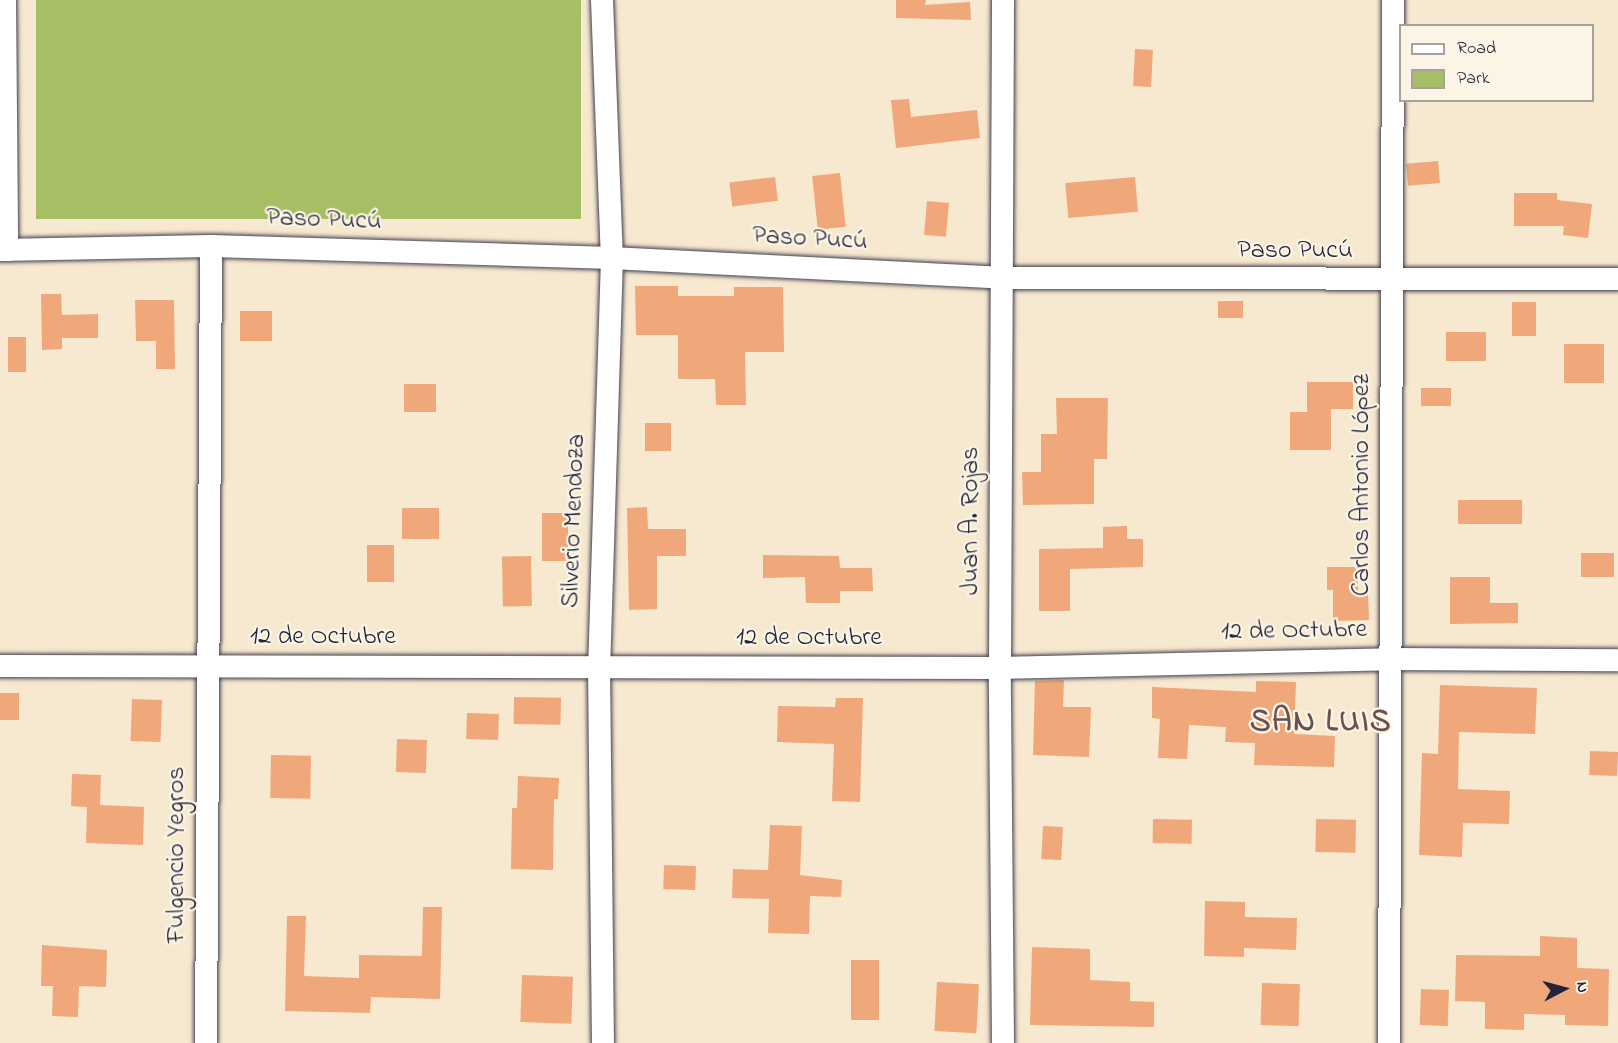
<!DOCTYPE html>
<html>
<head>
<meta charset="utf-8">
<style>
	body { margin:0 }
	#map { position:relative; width:1618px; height:1043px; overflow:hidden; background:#f7e8d0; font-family:"Indie Flower",sans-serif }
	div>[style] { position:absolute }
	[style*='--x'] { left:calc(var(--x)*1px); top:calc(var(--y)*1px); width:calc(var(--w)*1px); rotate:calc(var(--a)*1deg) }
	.green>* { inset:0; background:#a6bf65; transform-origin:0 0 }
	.building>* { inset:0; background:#f0a87a; transform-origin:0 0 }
	.roads { filter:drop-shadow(0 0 2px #424051) drop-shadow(0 0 2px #424051) }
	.minor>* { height:22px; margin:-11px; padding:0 11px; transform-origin:11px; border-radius:11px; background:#fff }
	span { translate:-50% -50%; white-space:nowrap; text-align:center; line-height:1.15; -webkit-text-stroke:4.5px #fcf5e5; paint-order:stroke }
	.street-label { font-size:26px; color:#22223b }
	.district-label { font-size:32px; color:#6a5151; font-weight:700; letter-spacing:1.5px }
	.legend { position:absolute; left:1399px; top:24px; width:195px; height:78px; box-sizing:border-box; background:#fcf5e5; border:2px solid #a5a1a1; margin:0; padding:8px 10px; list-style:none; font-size:18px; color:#22223b }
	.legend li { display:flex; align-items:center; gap:12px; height:30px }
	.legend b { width:30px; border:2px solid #a5a1a1 }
	.north { position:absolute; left:1534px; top:959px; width:60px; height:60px; -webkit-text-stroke:4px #fcf5e5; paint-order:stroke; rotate:84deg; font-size:16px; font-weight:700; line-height:24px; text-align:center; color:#22223b }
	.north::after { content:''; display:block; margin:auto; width:21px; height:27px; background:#22223b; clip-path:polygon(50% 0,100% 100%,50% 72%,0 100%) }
</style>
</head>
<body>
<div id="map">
	<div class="green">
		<div style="left:36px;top:0;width:545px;height:219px"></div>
	</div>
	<div class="building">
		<div style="clip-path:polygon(896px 0,926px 0,925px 5px,970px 2px,971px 20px,896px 18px)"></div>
		<div style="left:1135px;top:49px;width:18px;height:37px;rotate:3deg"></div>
		<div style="clip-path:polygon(909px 99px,911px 117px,977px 110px,980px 138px,896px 148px,891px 100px)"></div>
		<div style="left:1438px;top:161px;width:22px;height:32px;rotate:85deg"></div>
		<div style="left:840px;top:173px;width:54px;height:28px;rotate:84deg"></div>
		<div style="left:775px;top:177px;width:24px;height:46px;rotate:83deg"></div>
		<div style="left:1135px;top:177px;width:35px;height:70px;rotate:85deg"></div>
		<div style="clip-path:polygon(1514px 193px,1557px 193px,1557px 200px,1592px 204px,1588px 238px,1563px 235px,1564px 226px,1514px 226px)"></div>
		<div style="left:927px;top:201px;width:22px;height:34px;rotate:5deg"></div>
		<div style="clip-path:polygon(635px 286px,678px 286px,678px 296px,734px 296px,734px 287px,783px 287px,784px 352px,745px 352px,746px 405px,716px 405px,715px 379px,678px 379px,678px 335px,636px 335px)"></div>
		<div style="clip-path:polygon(41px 294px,61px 294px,62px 315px,98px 314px,98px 338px,62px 338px,62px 349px,42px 350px)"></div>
		<div style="clip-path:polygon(135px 300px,174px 300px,175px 369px,156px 369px,156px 341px,136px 341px)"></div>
		<div style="left:1218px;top:301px;width:25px;height:17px"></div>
		<div style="left:1512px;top:302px;width:24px;height:34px"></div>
		<div style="left:240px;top:311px;width:32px;height:30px"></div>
		<div style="left:1446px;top:332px;width:40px;height:29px"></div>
		<div style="left:26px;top:337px;width:35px;height:18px;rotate:90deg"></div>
		<div style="left:1564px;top:344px;width:40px;height:39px"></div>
		<div style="clip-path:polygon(1307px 382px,1353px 382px,1353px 409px,1331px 409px,1331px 450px,1290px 450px,1290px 412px,1307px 412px)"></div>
		<div style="left:404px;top:384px;width:32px;height:28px"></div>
		<div style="left:1421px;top:388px;width:30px;height:18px"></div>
		<div style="clip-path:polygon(1056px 398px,1108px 398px,1107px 459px,1094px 459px,1094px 504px,1023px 505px,1022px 472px,1041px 472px,1041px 434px,1057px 434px)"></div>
		<div style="left:645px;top:423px;width:26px;height:28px"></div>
		<div style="left:1458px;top:500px;width:64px;height:24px"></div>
		<div style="clip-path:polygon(647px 507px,648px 529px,686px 529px,686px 556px,657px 556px,657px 609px,629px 610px,627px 508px)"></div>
		<div style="left:402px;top:508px;width:37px;height:31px"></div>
		<div style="left:542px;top:513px;width:26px;height:48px"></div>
		<div style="clip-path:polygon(1127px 526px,1127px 539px,1143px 539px,1143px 567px,1070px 569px,1070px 611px,1039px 611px,1039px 549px,1103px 548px,1103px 527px)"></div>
		<div style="left:367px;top:545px;width:27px;height:37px"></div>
		<div style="left:1581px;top:553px;width:33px;height:24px"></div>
		<div style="clip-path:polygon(763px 555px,839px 556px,840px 568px,872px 568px,873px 591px,840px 591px,840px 603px,806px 603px,805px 577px,763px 578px)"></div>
		<div style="left:531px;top:556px;width:50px;height:29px;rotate:89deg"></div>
		<div style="clip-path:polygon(1327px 567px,1358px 567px,1358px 594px,1368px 594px,1369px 620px,1333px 621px,1333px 590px,1327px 590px)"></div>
		<div style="clip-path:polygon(1450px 577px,1490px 577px,1490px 603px,1518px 603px,1518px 623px,1450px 624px)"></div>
		<div style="clip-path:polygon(1064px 680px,1063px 707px,1091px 707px,1089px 757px,1033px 755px,1035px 681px)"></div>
		<div style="clip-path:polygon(1256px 681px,1296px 682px,1294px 734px,1335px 736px,1334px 767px,1254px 765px,1255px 743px,1225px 742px,1226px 727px,1189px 725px,1187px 759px,1158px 758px,1160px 719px,1152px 718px,1152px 687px,1256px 692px)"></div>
		<div style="clip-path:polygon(1440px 685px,1537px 688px,1535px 734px,1459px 732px,1458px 789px,1510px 791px,1509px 824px,1463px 823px,1462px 857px,1419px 855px,1422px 753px,1438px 754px)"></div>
		<div style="left:0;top:693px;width:19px;height:27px"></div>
		<div style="left:514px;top:697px;width:47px;height:27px;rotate:1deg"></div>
		<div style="clip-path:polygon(836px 698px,863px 698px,860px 802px,832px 801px,834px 744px,777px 742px,778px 706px,835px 707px)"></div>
		<div style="left:132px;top:699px;width:30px;height:42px;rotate:2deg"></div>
		<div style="left:467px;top:713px;width:32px;height:26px;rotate:2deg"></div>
		<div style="left:397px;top:739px;width:30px;height:33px;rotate:2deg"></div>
		<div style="left:1590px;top:751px;width:28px;height:24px;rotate:2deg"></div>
		<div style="left:271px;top:755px;width:40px;height:43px;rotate:1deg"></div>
		<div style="clip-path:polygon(72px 774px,101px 775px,100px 805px,144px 807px,143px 845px,86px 843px,87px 807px,71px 806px)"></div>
		<div style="clip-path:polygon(518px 776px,559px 778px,558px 799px,554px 799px,553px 870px,511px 869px,512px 808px,517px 808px)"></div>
		<div style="left:1153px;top:819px;width:39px;height:24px;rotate:1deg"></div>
		<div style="left:1316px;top:819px;width:40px;height:33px;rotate:1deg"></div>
		<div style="clip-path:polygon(770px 825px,802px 826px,800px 875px,842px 880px,841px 897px,810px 896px,809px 934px,768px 933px,769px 899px,732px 898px,733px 869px,768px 870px)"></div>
		<div style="left:1043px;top:826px;width:20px;height:33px;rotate:3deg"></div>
		<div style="left:664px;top:865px;width:32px;height:24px;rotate:2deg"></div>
		<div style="clip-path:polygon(1205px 901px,1245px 902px,1245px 917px,1297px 918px,1296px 950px,1244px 948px,1244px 957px,1204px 956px)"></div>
		<div style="clip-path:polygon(423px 907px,442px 907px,440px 999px,371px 997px,370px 1013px,285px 1011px,287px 916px,306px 916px,304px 976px,359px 978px,359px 955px,422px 956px)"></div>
		<div style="clip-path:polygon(1540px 936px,1577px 938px,1577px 968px,1609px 969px,1608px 1026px,1565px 1025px,1565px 1015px,1524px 1014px,1524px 1030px,1485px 1029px,1485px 1002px,1455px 1001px,1456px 955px,1540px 956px)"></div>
		<div style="clip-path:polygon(42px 945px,107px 950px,106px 987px,79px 986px,78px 1017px,52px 1016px,53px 986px,41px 986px)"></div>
		<div style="clip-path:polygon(1032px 947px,1090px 949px,1090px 980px,1130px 982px,1130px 1001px,1154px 1002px,1154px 1027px,1030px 1025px)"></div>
		<div style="left:851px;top:960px;width:28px;height:60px"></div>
		<div style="left:522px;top:975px;width:51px;height:47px;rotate:2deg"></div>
		<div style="left:937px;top:982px;width:42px;height:49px;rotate:3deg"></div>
		<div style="left:1262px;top:983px;width:38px;height:42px;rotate:2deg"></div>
		<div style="left:1421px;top:989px;width:28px;height:36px;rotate:2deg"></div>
	</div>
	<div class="roads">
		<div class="minor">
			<div style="--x:5;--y:0;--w:250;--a:89.5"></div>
			<div style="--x:602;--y:0;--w:258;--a:87.8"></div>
			<div style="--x:612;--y:258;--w:408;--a:91.8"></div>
			<div style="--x:599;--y:666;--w:377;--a:89.4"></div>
			<div style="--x:0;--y:250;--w:211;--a:-1.1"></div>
			<div style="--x:211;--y:246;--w:401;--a:1.7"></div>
			<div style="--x:612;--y:258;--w:392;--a:2.9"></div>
			<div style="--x:1003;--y:278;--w:615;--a:0.09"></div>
			<div style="--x:0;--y:666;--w:1000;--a:0.11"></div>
			<div style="--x:1000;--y:668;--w:391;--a:-1.3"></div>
			<div style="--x:1391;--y:659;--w:227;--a:0.3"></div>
			<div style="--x:206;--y:1043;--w:797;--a:-89.64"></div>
			<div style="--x:1003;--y:1043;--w:375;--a:-90.5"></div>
			<div style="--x:1000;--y:668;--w:668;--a:-89.74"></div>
			<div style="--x:1389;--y:1043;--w:1043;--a:-89.78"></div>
		</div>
	</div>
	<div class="street-label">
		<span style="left:324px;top:221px;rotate:2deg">Paso Pucú</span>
		<span style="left:810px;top:240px;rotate:3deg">Paso Pucú</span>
		<span style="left:1295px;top:252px">Paso Pucú</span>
		<span style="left:1363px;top:485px;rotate:-90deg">Carlos Antonio López</span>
		<span style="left:575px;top:521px;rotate:-88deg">Silverio Mendoza</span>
		<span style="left:972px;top:521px;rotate:-90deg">Juan A. Rojas</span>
		<span style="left:1294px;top:632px;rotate:-1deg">12 de Octubre</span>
		<span style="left:323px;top:638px">12 de Octubre</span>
		<span style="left:809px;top:639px">12 de Octubre</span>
		<span style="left:178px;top:855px;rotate:-90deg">Fulgencio Yegros</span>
	</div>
	<div class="district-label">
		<span style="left:1321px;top:723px">SAN LUIS</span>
	</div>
	<ul class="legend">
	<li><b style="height:8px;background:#fff"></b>Road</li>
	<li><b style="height:16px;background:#a6bf65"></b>Park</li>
	</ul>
	<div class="north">N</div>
</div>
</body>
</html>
